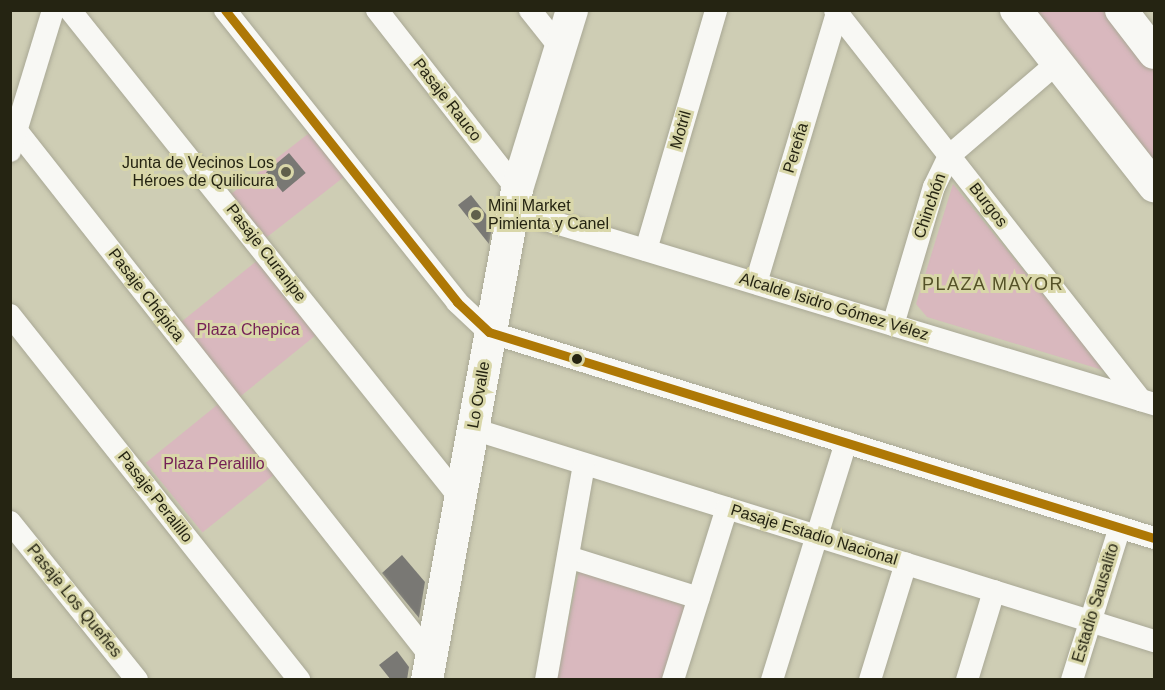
<!DOCTYPE html>
<html>
<head>
<meta charset="utf-8">
<style>
	body { margin:0 }
	#map { position:relative; width:1165px; height:690px; overflow:hidden; background:#cecdb4; font-family:Helvetica,sans-serif }
	div>[style] { position:absolute }
	[style*='--x'] { left:calc(var(--x)*1px); top:calc(var(--y)*1px); width:calc(var(--w)*1px); rotate:calc(var(--a)*1deg) }
	.green>* { inset:0; background:#d9b8be; transform-origin:0 0 }
	.building>* { inset:0; background:#797874; transform-origin:0 0 }
	.roads { filter:drop-shadow(0 0 2px #a9a895) drop-shadow(0 0 2px #a9a895) }
	.street>* { height:22px; margin:-11px; padding:0 11px; transform-origin:11px; border-radius:11px; background:#f8f8f4 }
	.secondary>* { height:32px; margin:-16px; padding:0 16px; transform-origin:16px; border-radius:16px; background:#f8f8f4 }
	.bus-1>* { height:9px; margin:-4.5px; padding:0 4.5px; transform-origin:4.5px; border-radius:4.5px; background:#ae7806 }
	.dots>* { width:16px; height:16px; translate:-50% -50%; box-sizing:border-box; border:3px solid #d9d7a9; border-radius:50% }
	span { translate:-50% -50%; white-space:nowrap; text-align:center; line-height:1.15; -webkit-text-stroke:6px #d9d7a9; paint-order:stroke }
	.street-label { font-size:16px; color:#252412 }
	.poi-label { font-size:16px; color:#252412 }
	.right { translate:-100% -50%; text-align:right }
	.left { translate:0 -50%; text-align:left }
	.park-label { font-size:16px; color:#741f55 }
	.neighbourhood-label { font-size:18px; color:#555228; letter-spacing:1.5px }
	.frame { position:absolute; inset:0; border:12px solid #252412; pointer-events:none }
</style>
</head>
<body>
<div id="map">
	<div class="green">
		<div style="clip-path:polygon(1032px 11px,1109px 11px,1154px 68px,1154px 166px)"></div>
		<div style="left:313px;top:130px;width:56px;height:104px;rotate:52deg"></div>
		<div style="clip-path:polygon(953px 184px,1106px 371px,927px 317px,916px 304px)"></div>
		<div style="left:259px;top:259px;width:95px;height:103px;rotate:51deg"></div>
		<div style="left:222px;top:401px;width:90px;height:98px;rotate:51deg"></div>
		<div style="clip-path:polygon(579px 571px,690px 607px,667px 679px,556px 680px)"></div>
	</div>
	<div class="building">
		<div style="left:289px;top:153px;width:26px;height:30px;rotate:50deg"></div>
		<div style="clip-path:polygon(471px 195px,493px 223px,489px 244px,458px 205px)"></div>
		<div style="clip-path:polygon(402px 555px,425px 582px,419px 618px,382px 573px)"></div>
		<div style="clip-path:polygon(397px 651px,409px 667px,407px 680px,391px 680px,379px 665px)"></div>
	</div>
	<div class="roads">
		<div class="street">
			<div style="--x:70;--y:10;--w:625;--a:51.37"></div>
			<div style="--x:225;--y:10;--w:373;--a:51.5"></div>
			<div style="--x:457;--y:302;--w:44;--a:43.2"></div>
			<div style="--x:489;--y:332;--w:696;--a:17.21"></div>
			<div style="--x:377;--y:10;--w:227;--a:52"></div>
			<div style="--x:530;--y:10;--w:50;--a:51.5"></div>
			<div style="--x:835;--y:10;--w:496;--a:51.9"></div>
			<div style="--x:17;--y:131;--w:669;--a:51.79"></div>
			<div style="--x:10;--y:151;--w:147;--a:-73"></div>
			<div style="--x:513;--y:210;--w:670;--a:16.84"></div>
			<div style="--x:646;--y:250;--w:250;--a:-73.7"></div>
			<div style="--x:756;--y:283;--w:282;--a:-73.3"></div>
			<div style="--x:10;--y:315;--w:466;--a:51.6"></div>
			<div style="--x:893;--y:325;--w:144;--a:-73.5"></div>
			<div style="--x:934;--y:187;--w:34;--a:-64"></div>
			<div style="--x:949;--y:156;--w:143;--a:-40.7"></div>
			<div style="--x:473;--y:429;--w:713;--a:17.29"></div>
			<div style="--x:10;--y:522;--w:203;--a:51.2"></div>
			<div style="--x:568;--y:557;--w:137;--a:17.4"></div>
			<div style="--x:546;--y:680;--w:219;--a:-80"></div>
			<div style="--x:673;--y:680;--w:180;--a:-72.6"></div>
			<div style="--x:772;--y:680;--w:249;--a:-72.7"></div>
			<div style="--x:870;--y:680;--w:122;--a:-72.9"></div>
			<div style="--x:967;--y:680;--w:93;--a:-73.1"></div>
			<div style="--x:1072;--y:680;--w:160;--a:-72.6"></div>
		</div>
		<div class="secondary">
			<div style="--x:1016;--y:10;--w:224;--a:51.9"></div>
			<div style="--x:1121;--y:10;--w:54;--a:52.5"></div>
			<div style="--x:427;--y:680;--w:499;--a:-79.6"></div>
			<div style="--x:517;--y:189;--w:187;--a:-72.9"></div>
		</div>
	</div>
	<div class="bus-1">
		<div style="--x:225;--y:10;--w:373;--a:51.5"></div>
		<div style="--x:457;--y:302;--w:44;--a:43.2"></div>
		<div style="--x:489;--y:332;--w:696;--a:17.21"></div>
	</div>
	<div class="dots">
		<div style="left:286px;top:172px;background:#605f4b"></div>
		<div style="left:476px;top:215px;background:#605f4b"></div>
		<div style="left:577px;top:359px;background:#252412"></div>
	</div>
	<div class="street-label">
		<span style="left:447px;top:100px;rotate:52deg">Pasaje Rauco</span>
		<span style="left:681px;top:130px;rotate:-74deg">Motril</span>
		<span style="left:796px;top:148px;rotate:-73deg">Pereña</span>
		<span style="left:988px;top:205px;rotate:52deg">Burgos</span>
		<span style="left:930px;top:206px;rotate:-71deg">Chinchón</span>
		<span style="left:266px;top:253px;rotate:52deg">Pasaje Curanipe</span>
		<span style="left:146px;top:295px;rotate:52deg">Pasaje Chépica</span>
		<span style="left:834px;top:307px;rotate:17deg">Alcalde Isidro Gómez Vélez</span>
		<span style="left:479px;top:395px;rotate:-80deg">Lo Ovalle</span>
		<span style="left:155px;top:497px;rotate:52deg">Pasaje Peralillo</span>
		<span style="left:814px;top:535px;rotate:17deg">Pasaje Estadio Nacional</span>
		<span style="left:74px;top:601px;rotate:51deg">Pasaje Los Queñes</span>
		<span style="left:1096px;top:603px;rotate:-73deg">Estadio Sausalito</span>
	</div>
	<div class="poi-label">
		<span class="right" style="left:274px;top:172px">Junta de Vecinos Los<br>Héroes de Quilicura</span>
		<span class="left" style="left:488px;top:215px">Mini Market<br>Pimienta y Canel</span>
	</div>
	<div class="park-label">
		<span style="left:248px;top:330px">Plaza Chepica</span>
		<span style="left:214px;top:464px">Plaza Peralillo</span>
	</div>
	<div class="neighbourhood-label">
		<span style="left:993px;top:284px">PLAZA MAYOR</span>
	</div>
	<div class="frame"></div>
</div>
</body>
</html>
